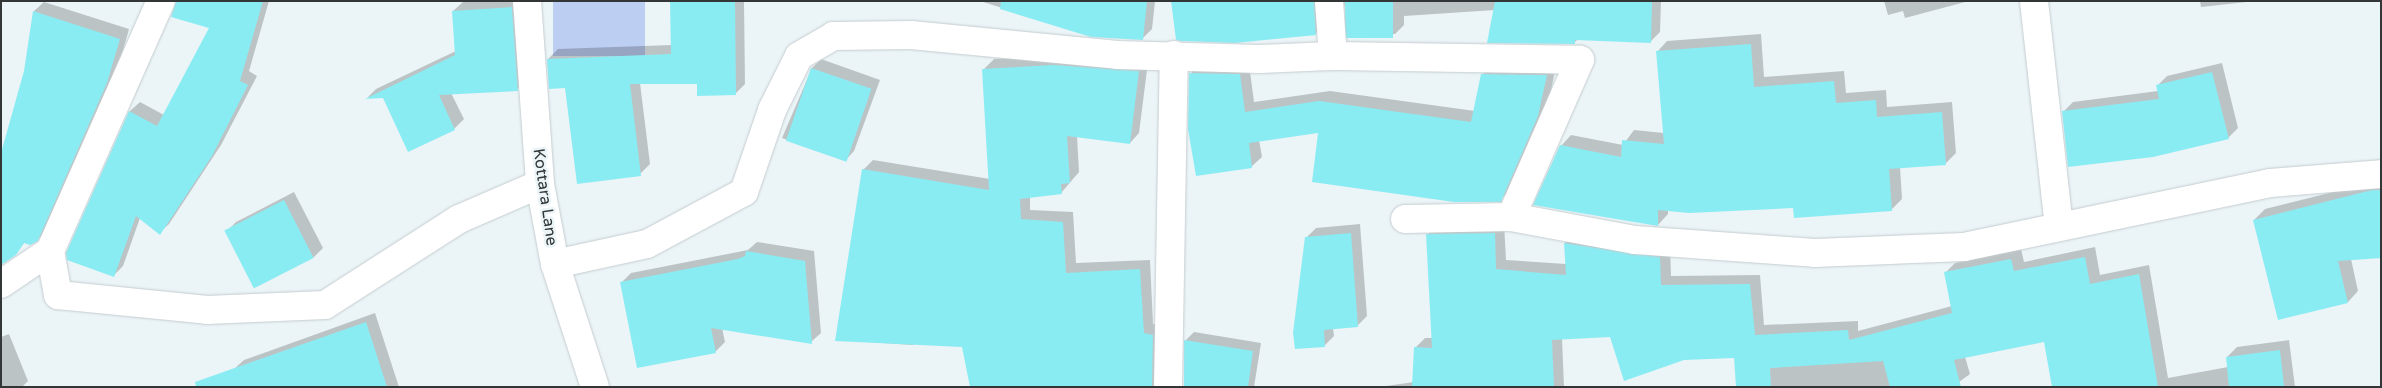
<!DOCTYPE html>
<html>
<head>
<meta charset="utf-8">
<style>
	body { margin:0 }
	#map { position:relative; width:2382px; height:388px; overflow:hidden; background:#ebf4f7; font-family:"Varela Round",sans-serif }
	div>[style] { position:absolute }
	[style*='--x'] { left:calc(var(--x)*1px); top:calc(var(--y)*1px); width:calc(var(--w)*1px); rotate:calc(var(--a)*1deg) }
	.water>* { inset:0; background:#bdcef3; transform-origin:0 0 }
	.shadow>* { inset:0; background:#0003 }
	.building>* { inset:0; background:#8aecf3; transform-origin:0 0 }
	.roads { filter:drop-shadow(0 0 1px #c4cccf) drop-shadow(0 0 1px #c4cccf) }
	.minor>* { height:28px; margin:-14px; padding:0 14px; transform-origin:14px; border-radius:14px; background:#fff }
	span { translate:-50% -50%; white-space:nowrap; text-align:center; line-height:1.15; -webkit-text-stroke:5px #ebf4f7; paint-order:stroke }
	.street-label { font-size:16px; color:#333637 }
	.frame { position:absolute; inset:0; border:2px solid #333637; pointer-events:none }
</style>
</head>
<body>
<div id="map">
	<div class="water">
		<div style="left:553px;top:1px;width:92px;height:55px"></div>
	</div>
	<div class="shadow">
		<div style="clip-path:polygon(196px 1px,269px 1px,249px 71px,257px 76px,221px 145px,169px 224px,159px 233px,140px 218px,123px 266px,113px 276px,68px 253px,130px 111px,140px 102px,164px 115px,211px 27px)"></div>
		<div style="clip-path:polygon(460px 1px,521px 1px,527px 80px,517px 89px,451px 93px,464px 119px,454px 129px,384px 97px,368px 97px,376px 89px,456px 51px,453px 11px,463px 2px)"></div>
		<div style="clip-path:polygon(671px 1px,744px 1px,745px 84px,735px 94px,698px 82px,640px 83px,650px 164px,640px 174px,566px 87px,548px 59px,558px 49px,672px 45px)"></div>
		<div style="clip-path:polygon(980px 1px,1155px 1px,1152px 29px,1142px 39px,1091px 36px)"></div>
		<div style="clip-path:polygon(1172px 1px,1324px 1px,1325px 25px,1315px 34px)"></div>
		<div style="clip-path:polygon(1344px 1px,1661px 1px,1660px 32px,1650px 42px,1578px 39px,1574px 43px,1495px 10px,1404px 16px,1404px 25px,1395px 34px,1348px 37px)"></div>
		<div style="clip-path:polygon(1884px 1px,1969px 1px,1905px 18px,1903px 11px,1888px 15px)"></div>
		<div style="clip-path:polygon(2200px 1px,2256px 1px,2201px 7px)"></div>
		<div style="clip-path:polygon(44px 2px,129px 29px,117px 72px,47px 230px,37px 240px,25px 242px,19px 249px,25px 72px,34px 11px)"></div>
		<div style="clip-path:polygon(1761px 34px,1764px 77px,1844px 71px,1846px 93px,1886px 90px,1887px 107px,1952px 102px,1956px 153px,1945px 164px,1900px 167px,1902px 199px,1891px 210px,1794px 207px,1668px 210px,1668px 214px,1658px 225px,1561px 146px,1571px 135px,1623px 145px,1634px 130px,1664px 133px,1657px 52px,1667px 41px)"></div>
		<div style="clip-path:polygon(1065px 55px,1148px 62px,1139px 133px,1130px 143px,1077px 136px,1079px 172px,1061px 193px,1030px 197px,1030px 210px,1073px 212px,1076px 263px,1150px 260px,1153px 324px,1163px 325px,1167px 387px,972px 387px,945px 254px,923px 335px,913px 345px,836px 340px,863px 170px,873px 160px,990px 179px,984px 69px,994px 59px)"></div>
		<div style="clip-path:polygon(821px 59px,880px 80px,854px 151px,845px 161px,782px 138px,812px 68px)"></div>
		<div style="clip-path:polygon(1201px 63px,1249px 64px,1254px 102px,1330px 91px,1475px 111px,1482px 75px,1492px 64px,1556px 66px,1548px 105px,1510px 190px,1500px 200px,1320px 132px,1259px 140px,1262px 157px,1251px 167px,1191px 73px)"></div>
		<div style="clip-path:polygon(2222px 63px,2238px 128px,2228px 138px,2063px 112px,2073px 102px,2158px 91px,2157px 86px,2167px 76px)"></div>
		<div style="clip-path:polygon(2381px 180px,2381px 257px,2351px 259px,2358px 291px,2348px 302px,2254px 220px,2265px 209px)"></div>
		<div style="clip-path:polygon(294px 192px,323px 248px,314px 257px,256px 287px,227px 231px,236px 222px)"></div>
		<div style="clip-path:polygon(1504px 223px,1506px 260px,1566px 264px,1565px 243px,1575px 233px,1670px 248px,1671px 276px,1760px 275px,1764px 325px,1858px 321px,1858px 331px,1952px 306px,1945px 273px,1955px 263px,2021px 249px,2024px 262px,2095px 247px,2100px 275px,2149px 265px,2168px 378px,2228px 367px,2227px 357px,2237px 347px,2289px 340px,2295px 387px,2058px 387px,2045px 340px,1965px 357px,1970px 374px,1952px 387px,1737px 387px,1735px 357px,1611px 336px,1562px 338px,1564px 387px,1379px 387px,1414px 382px,1415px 348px,1425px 338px,1433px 338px,1427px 235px,1438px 225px)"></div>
		<div style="clip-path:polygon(1360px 224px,1367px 316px,1357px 326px,1333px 328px,1334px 336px,1324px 346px,1307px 237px,1316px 228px)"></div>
		<div style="clip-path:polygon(757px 242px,814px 251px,821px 333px,811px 342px,722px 328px,725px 342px,715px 352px,621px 283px,631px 273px,748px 250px)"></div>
		<div style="clip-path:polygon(375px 313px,399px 387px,241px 387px,234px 369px,244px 360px)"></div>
		<div style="clip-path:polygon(1194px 332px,1261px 343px,1254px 387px,1185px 387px,1186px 340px)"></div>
		<div style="clip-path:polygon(9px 334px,28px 381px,22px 387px,1px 387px,1px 337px)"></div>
	</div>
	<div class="building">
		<div style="clip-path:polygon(176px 1px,263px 1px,240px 81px,248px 85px,212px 156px,160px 235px,136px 216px,114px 277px,67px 260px,66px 253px,129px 111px,157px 126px,209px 28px,171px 17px)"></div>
		<div style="clip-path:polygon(670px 1px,735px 1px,736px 95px,697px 96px,697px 84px,630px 84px,641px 176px,577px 184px,565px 88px,549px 89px,547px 59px,671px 54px)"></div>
		<div style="clip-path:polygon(1001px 1px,1147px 1px,1143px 40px,1091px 37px,1000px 9px)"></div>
		<div style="clip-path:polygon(1171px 1px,1314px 1px,1316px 35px,1235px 43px,1181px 41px,1176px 40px)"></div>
		<div style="left:1345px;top:1px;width:48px;height:37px"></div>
		<div style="clip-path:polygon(1495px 1px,1652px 1px,1651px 43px,1575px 40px,1575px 44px,1487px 43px)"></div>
		<div style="clip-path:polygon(512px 7px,518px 91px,439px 95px,455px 130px,408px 152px,383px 98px,365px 99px,455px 55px,452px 11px)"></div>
		<div style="clip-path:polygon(33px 11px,120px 39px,107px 83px,38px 241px,30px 245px,24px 243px,16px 255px,1px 265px,1px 153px,24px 71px)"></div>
		<div style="clip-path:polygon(1751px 44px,1754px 87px,1834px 81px,1836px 103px,1876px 100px,1877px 117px,1942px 112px,1946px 165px,1889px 169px,1892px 211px,1794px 218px,1793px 208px,1689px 213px,1658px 210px,1658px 226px,1533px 205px,1560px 145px,1621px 157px,1622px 140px,1664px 144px,1656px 51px)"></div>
		<div style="clip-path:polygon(1054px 65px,1139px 71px,1130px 144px,1067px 136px,1070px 183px,1061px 184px,1062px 194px,1020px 199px,1021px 219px,1063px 222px,1066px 273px,1140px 269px,1144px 333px,1153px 335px,1152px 387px,970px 387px,962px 347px,835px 341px,862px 169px,989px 190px,982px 69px)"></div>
		<div style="left:811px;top:68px;width:64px;height:77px;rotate:19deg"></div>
		<div style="clip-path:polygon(2212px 72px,2229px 139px,2153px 157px,2068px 167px,2062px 111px,2159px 99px,2156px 85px)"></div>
		<div style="clip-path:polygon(1189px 73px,1240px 74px,1245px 112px,1319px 101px,1471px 122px,1481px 74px,1547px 75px,1538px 116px,1501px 202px,1454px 202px,1312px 182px,1318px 133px,1249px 143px,1252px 168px,1196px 176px,1188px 129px)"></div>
		<div style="clip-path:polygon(2372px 190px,2381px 190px,2381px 258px,2338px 261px,2348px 303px,2278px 320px,2253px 220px)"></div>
		<div style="left:284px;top:200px;width:65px;height:67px;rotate:63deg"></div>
		<div style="clip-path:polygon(1351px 233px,1358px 327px,1324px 330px,1325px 347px,1295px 349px,1293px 333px,1305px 237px)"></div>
		<div style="clip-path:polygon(1495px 233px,1496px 269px,1566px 275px,1564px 243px,1660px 257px,1661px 285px,1750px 284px,1755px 335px,1848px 330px,1849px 340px,1952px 313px,1944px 272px,2011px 259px,2014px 271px,2085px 257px,2090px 284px,2139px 274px,2158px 387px,2052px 387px,2044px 342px,1954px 360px,1961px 387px,1890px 387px,1883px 361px,1770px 368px,1771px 387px,1736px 387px,1734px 358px,1684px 360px,1624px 381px,1610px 337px,1552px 340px,1554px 387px,1412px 387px,1414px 347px,1432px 348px,1426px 234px)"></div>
		<div style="clip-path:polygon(746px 251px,805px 261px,812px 344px,711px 328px,716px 353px,637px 368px,620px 282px,738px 259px,745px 256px)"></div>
		<div style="clip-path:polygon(366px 322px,387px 387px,196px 387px,195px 382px)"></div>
		<div style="clip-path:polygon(1184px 340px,1253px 351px,1248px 387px,1184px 387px)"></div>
		<div style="clip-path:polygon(2280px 350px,2284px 387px,2229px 387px,2226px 357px)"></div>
	</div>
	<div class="roads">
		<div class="minor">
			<div style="--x:527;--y:1;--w:183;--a:85.9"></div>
			<div style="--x:540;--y:184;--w:81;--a:79.4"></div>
			<div style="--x:555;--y:264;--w:129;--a:72"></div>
			<div style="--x:2034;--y:1;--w:227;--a:83.7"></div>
			<div style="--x:1333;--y:56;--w:247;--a:0.9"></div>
			<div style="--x:1580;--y:60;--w:171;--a:113.7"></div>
			<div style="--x:1405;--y:219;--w:106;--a:-1.1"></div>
			<div style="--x:1511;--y:217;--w:126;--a:10.5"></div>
			<div style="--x:1635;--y:240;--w:180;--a:4.1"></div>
			<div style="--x:1815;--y:253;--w:149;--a:-2.3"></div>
			<div style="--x:1964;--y:247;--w:313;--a:-11.8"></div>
			<div style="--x:2270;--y:183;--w:111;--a:-4.6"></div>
			<div style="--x:50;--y:251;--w:274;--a:-66.1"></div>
			<div style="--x:555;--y:264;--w:94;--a:-12.3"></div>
			<div style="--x:647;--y:244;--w:110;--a:-28.2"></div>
			<div style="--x:744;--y:192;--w:87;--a:-71.1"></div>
			<div style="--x:772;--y:110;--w:60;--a:-63.4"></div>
			<div style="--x:799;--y:56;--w:39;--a:-30"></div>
			<div style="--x:833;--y:36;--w:78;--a:-0.7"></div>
			<div style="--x:911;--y:35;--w:207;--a:5.5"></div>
			<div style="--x:1117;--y:55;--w:143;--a:1.6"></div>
			<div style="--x:1260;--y:59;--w:73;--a:-2.4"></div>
			<div style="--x:1333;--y:56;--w:55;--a:-94.2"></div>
			<div style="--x:1;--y:284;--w:59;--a:-34"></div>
			<div style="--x:50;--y:251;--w:45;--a:79.7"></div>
			<div style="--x:58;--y:295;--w:150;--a:5.7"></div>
			<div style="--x:207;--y:310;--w:118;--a:-2.4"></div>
			<div style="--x:325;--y:305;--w:159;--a:-32.7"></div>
			<div style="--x:459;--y:219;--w:88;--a:-23.4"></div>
			<div style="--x:1168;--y:387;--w:332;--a:-89"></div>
		</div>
	</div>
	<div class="street-label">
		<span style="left:545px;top:197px;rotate:82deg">Kottara Lane</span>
	</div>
	<div class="frame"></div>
</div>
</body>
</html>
